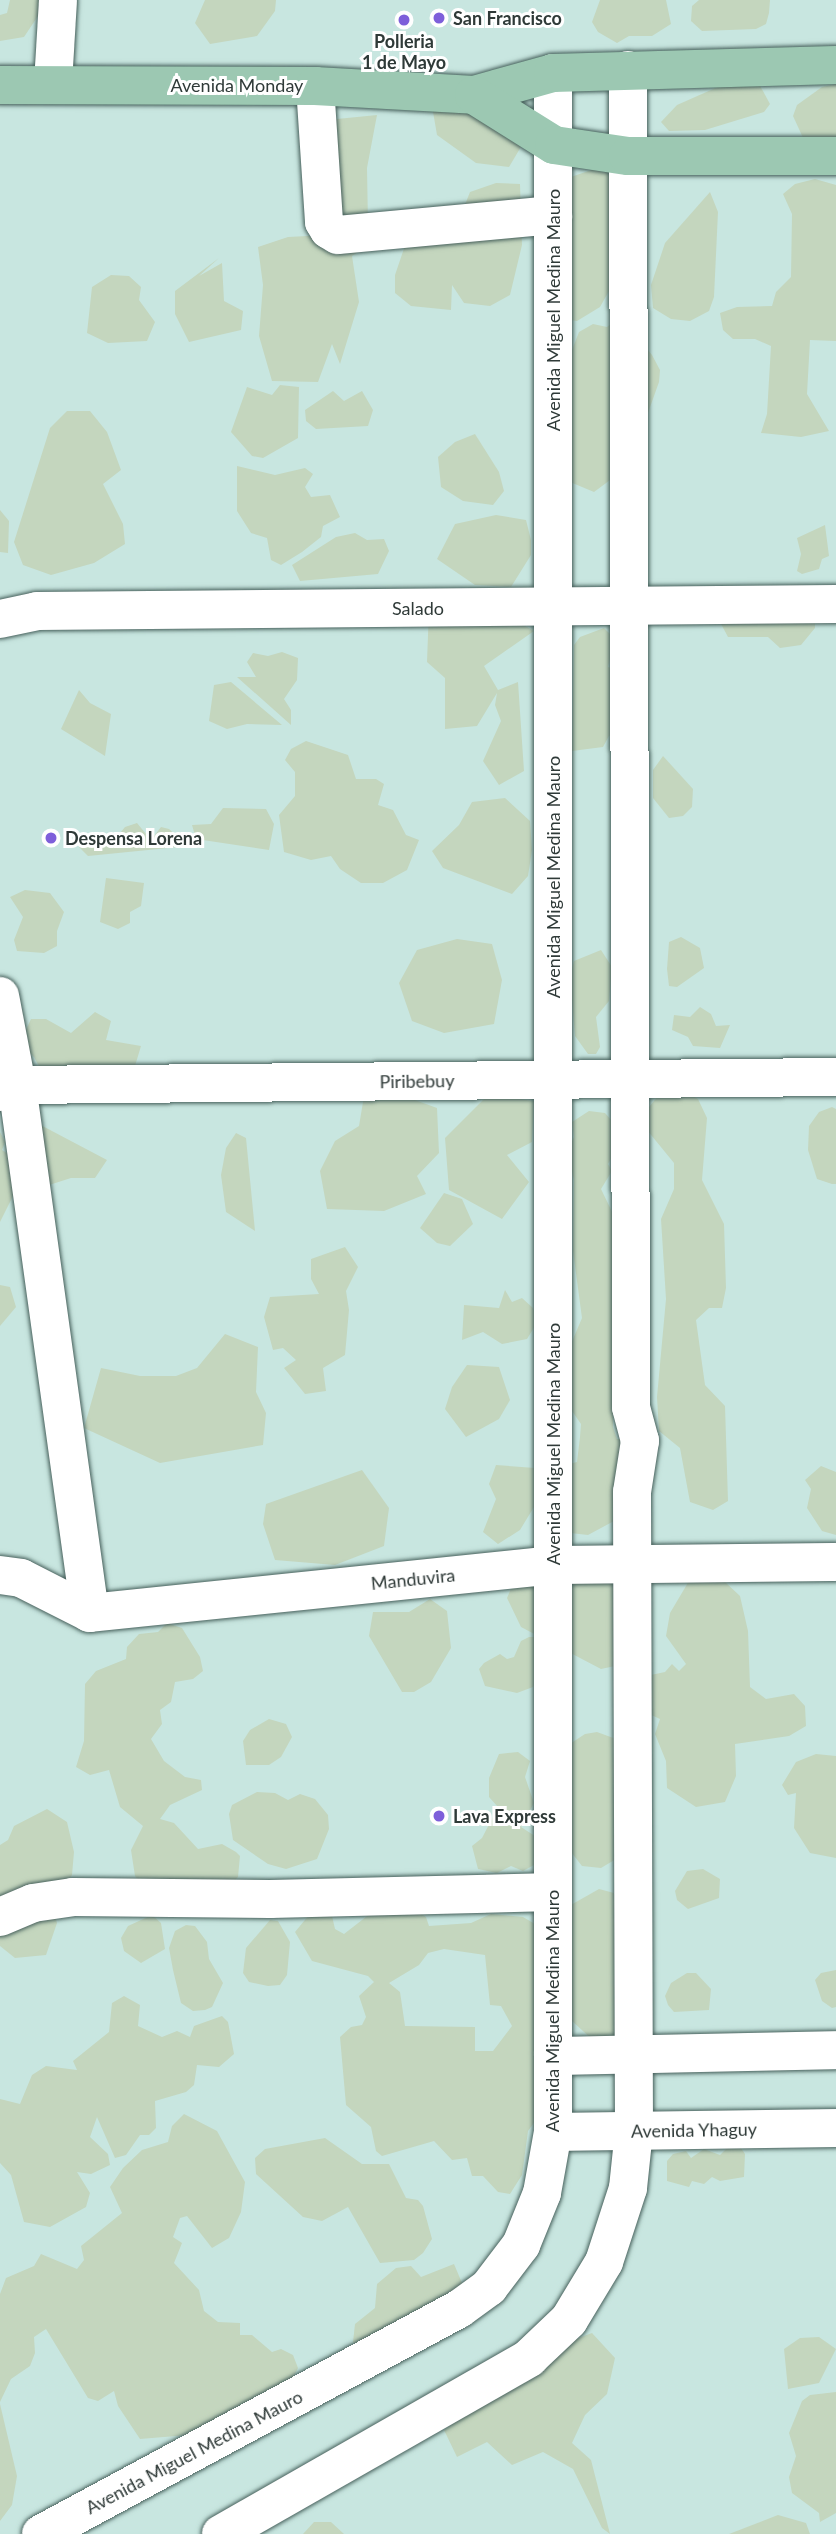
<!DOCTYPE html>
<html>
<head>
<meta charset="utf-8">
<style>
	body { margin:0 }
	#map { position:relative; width:836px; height:2534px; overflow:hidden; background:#c8e6e0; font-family:Lato,sans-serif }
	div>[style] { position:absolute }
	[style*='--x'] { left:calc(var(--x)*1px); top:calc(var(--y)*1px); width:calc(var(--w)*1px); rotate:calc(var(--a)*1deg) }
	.green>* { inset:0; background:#c4d6be }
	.roads { filter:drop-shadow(0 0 2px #46605b) drop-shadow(0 0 2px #46605b) }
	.minor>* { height:38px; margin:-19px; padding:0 19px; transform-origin:19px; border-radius:19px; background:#fff }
	.major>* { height:38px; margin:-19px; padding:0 19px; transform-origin:19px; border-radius:19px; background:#9cc8b2 }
	.dots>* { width:19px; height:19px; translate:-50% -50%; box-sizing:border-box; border:4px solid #fff; border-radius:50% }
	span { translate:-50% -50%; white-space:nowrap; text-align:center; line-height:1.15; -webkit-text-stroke:6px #fff; paint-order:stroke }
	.poi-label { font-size:18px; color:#2f3a38; font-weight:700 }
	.left { translate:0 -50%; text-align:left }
	.street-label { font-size:18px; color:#2f3a38 }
</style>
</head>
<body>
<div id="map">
	<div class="green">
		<div style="clip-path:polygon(10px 0,41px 0,38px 16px,24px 37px,0 41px,0 15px,7px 13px)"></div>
		<div style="clip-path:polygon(205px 0,276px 0,275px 11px,257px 36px,210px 44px,195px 23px)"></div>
		<div style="clip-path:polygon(600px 0,666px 0,671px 24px,652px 36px,629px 36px,617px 43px,598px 32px,592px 22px)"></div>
		<div style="clip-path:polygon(699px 0,770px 0,769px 13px,766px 24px,756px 29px,702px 31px,691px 21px,692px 6px)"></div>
		<div style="clip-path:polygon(738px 78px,758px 82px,770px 104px,764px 112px,705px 130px,669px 131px,661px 122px,677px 105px)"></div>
		<div style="clip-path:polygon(836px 84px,836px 139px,804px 140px,793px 116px,797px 105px,822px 87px)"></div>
		<div style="clip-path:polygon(464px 96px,528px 135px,509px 167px,476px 163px,437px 135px,432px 106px)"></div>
		<div style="clip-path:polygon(377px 115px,367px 168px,368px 224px,361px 250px,352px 256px,359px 302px,340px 364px,332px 344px,318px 382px,272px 381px,259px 336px,263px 285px,258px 247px,288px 237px,327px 235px,327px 120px)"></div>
		<div style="clip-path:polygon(600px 167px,624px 173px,613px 284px,600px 307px,577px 321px,565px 319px,568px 178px)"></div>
		<div style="clip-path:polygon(815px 179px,836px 185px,836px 341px,810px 340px,807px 394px,829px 431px,801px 437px,761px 433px,767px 414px,771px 346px,755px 339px,733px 339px,723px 330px,720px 313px,737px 307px,772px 306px,776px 292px,791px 277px,792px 214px,783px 194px,795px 184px)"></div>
		<div style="clip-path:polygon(496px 183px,520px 184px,522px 245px,510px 295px,490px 306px,464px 303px,452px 285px,451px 310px,411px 306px,395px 293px,395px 275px,411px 228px,459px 220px,470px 192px)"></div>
		<div style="clip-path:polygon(710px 192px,718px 212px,714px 297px,709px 311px,690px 321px,671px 319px,653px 308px,651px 285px,665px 243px)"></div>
		<div style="clip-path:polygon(219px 258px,199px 276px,222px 263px,224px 301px,243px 311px,241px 330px,189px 342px,175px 314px,175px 291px)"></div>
		<div style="clip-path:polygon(111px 275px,129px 276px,141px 287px,139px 300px,155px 322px,147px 341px,108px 343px,87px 333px,92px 287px)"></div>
		<div style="clip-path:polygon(612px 323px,639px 339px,652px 355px,660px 370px,659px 382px,629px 466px,594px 492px,570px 482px,572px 350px,579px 332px,593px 324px,607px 327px)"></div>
		<div style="clip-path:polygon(280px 385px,299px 387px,298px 438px,263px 458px,252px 456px,231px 432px,247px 387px,272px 395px)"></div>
		<div style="clip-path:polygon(333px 391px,344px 401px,362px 391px,373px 410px,368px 426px,316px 429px,306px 421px,305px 410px)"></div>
		<div style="clip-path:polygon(67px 411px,90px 411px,107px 432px,121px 470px,103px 484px,123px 524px,125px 544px,94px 563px,51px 575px,23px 565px,14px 542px,50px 428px)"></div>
		<div style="clip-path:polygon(475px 434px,499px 472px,504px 491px,493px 505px,463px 501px,441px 487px,438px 457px,455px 442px)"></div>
		<div style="clip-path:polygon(237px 466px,275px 475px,305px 468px,313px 474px,305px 487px,311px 497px,330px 495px,340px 517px,323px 526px,321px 537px,302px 552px,281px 565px,271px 560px,267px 538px,251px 533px,237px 511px)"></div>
		<div style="clip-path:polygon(0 510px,9px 521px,8px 553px,0 552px)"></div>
		<div style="clip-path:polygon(496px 515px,526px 520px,531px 540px,531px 555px,511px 587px,475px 585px,437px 559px,455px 524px)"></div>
		<div style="clip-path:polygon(825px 525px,829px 556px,822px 559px,819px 569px,802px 574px,797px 571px,801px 554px,797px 538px)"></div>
		<div style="clip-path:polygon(355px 533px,367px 540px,384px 539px,389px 551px,378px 574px,300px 581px,292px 565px,336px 537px)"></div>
		<div style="clip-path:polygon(429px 608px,518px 622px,534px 631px,484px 666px,498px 690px,518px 682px,524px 771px,499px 785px,483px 761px,501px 721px,495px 705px,497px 693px,477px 726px,445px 729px,445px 678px,427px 662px)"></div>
		<div style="clip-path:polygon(815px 618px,815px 628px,801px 645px,780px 648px,768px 637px,728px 637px,720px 622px)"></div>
		<div style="clip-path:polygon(604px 628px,615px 639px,608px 667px,615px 669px,630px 727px,609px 736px,603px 747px,572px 751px,574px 645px,580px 637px)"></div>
		<div style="clip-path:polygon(282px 652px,298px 658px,297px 680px,284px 699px,291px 710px,291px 725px,237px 677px,256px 677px,247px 662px,253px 653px,268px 656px)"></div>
		<div style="clip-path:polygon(231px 682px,282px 725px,247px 724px,227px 729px,209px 721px,214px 685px)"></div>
		<div style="clip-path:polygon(79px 690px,90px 703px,111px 714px,105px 756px,61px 729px)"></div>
		<div style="clip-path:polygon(306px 741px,348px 755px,356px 779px,376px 779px,384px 784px,378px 805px,393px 810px,406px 835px,419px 840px,407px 870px,383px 883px,361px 883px,340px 869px,331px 856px,311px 860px,284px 852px,279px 815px,295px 796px,295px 772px,285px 760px,291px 749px)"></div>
		<div style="clip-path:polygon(663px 756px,693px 789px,692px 807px,683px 816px,669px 818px,653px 798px,653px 770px)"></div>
		<div style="clip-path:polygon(505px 798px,530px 821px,532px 850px,528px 876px,512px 894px,443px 868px,432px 851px,459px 825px,472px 802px)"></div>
		<div style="clip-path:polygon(223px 808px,266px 809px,274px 824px,269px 850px,196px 839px,192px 825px,211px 824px)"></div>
		<div style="clip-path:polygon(137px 823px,151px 840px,161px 827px,169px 829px,188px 846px,88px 856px,79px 847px,90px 838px,116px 838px,125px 827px)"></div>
		<div style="clip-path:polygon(106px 878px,144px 883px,141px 906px,130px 912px,130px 923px,118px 929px,100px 922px)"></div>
		<div style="clip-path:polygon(25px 890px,50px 893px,64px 912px,57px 931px,57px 946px,44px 953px,17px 951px,14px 940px,23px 917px,10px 897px)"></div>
		<div style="clip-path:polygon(681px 937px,700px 948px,704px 968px,677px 987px,669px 986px,667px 969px,669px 942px)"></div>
		<div style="clip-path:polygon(457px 939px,492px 944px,502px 980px,494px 1024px,444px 1033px,412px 1021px,399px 983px,417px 950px)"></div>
		<div style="clip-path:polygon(601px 950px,612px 967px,609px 1001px,596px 1017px,600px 1047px,596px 1054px,588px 1054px,575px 1036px,570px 976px,574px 961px)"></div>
		<div style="clip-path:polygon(700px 1007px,711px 1014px,716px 1026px,730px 1025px,720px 1048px,693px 1046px,688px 1037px,672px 1030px,674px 1015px,690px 1017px)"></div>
		<div style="clip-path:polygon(95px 1012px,111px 1021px,106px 1040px,141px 1046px,135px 1066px,47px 1081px,34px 1057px,20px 1043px,31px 1019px,46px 1019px,71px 1033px)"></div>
		<div style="clip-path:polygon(684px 1091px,698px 1099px,707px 1118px,702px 1180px,724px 1224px,726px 1288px,722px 1308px,709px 1308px,696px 1320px,705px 1385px,725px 1406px,728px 1501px,713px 1510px,690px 1502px,680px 1448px,659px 1431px,657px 1397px,666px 1299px,661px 1219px,674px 1189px,674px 1163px,647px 1130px,644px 1113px,659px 1095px)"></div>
		<div style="clip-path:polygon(488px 1095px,534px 1101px,532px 1142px,507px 1155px,529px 1182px,502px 1219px,449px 1190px,445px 1138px)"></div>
		<div style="clip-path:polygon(364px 1096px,415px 1100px,437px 1108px,439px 1153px,417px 1176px,426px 1194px,384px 1211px,327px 1209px,320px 1171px,335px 1141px,359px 1126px)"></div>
		<div style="clip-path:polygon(832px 1107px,836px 1109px,836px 1184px,832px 1184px,817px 1179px,808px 1150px,809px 1126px,819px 1112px)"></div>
		<div style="clip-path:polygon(589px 1111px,605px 1113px,612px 1121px,613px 1155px,608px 1164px,612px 1171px,601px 1189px,616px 1220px,613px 1427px,617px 1439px,640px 1441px,614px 1521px,588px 1535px,553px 1531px,553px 1468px,577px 1462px,580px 1437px,581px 1424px,572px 1411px,571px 1344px,582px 1318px,573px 1251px,574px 1180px,567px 1152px,574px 1137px,572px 1122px)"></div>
		<div style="clip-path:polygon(33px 1121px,107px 1160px,95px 1178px,71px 1178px,46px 1186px)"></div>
		<div style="clip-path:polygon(0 1132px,5px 1142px,2px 1150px,13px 1157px,9px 1172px,21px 1180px,0 1222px)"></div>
		<div style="clip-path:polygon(236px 1133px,246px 1138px,255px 1231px,226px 1212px,221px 1175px,226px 1148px)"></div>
		<div style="clip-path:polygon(444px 1193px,462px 1199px,473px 1224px,450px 1246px,437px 1243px,420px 1228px)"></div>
		<div style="clip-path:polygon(345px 1247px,358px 1267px,346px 1291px,349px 1310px,345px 1355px,323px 1368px,326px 1391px,305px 1394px,284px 1368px,296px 1360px,283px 1348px,273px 1350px,264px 1317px,270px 1297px,319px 1294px,311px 1279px,311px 1259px)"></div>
		<div style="clip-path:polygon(0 1285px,10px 1287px,16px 1307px,0 1326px)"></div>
		<div style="clip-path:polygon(505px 1290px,512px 1302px,522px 1298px,533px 1308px,538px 1321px,527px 1339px,502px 1344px,483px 1332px,462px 1340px,464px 1305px,499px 1308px)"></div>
		<div style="clip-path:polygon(225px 1334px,258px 1347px,256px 1392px,266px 1413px,263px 1445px,160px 1463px,84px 1428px,101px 1368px,140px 1376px,176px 1376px,197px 1368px)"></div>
		<div style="clip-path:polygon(467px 1365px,499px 1367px,510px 1400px,499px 1419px,466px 1437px,445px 1409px,452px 1387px)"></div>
		<div style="clip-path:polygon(496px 1465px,535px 1468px,537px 1502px,520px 1530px,498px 1544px,483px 1532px,496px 1499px,489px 1484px)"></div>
		<div style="clip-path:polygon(821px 1466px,836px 1472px,836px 1535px,822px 1531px,807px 1508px,811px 1489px,805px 1480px)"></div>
		<div style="clip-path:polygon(362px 1470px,389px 1508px,384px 1546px,335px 1565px,275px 1560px,263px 1524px,266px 1504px)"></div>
		<div style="clip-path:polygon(615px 1578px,615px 1666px,601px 1669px,521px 1627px,507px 1598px,515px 1579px,572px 1586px,574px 1579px)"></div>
		<div style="clip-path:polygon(689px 1581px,724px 1581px,740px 1596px,748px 1631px,750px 1687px,766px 1699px,794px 1694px,805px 1706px,806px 1726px,789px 1736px,735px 1744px,736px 1776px,725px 1802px,696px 1807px,667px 1788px,666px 1761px,655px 1734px,660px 1719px,649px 1714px,646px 1676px,665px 1672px,672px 1664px,679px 1671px,686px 1664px,666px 1636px,670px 1613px)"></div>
		<div style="clip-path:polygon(430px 1599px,447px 1611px,451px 1648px,431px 1682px,414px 1692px,402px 1692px,369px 1636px,373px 1612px,409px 1612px)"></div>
		<div style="clip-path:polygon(167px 1623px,182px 1628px,200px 1657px,203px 1671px,193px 1679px,175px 1682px,171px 1702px,160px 1710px,162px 1724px,151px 1739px,164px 1761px,185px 1777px,201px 1780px,202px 1790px,170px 1805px,160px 1819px,174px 1823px,198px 1849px,222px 1844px,236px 1852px,240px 1856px,238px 1877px,228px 1888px,145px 1890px,135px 1876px,131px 1850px,143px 1826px,120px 1807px,109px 1770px,90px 1775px,76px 1767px,84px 1741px,85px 1684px,96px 1671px,126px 1659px,127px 1647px,139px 1634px,158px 1632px)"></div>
		<div style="clip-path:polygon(529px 1637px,540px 1637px,538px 1679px,533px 1687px,517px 1693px,485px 1686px,479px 1669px,484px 1663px,500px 1654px,507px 1659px,514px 1657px,521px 1641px)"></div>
		<div style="clip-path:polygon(269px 1719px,286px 1724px,292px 1737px,281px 1757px,269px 1765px,246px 1765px,243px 1741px,250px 1730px)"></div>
		<div style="clip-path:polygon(597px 1732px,616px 1739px,616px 1859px,601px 1868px,582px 1866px,553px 1829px,553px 1755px,585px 1734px)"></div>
		<div style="clip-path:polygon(518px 1752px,530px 1761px,525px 1777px,534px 1803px,521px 1827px,538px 1838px,534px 1865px,523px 1871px,511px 1866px,497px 1873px,478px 1869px,472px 1846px,482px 1838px,498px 1807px,489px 1797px,489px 1778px,499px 1754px)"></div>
		<div style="clip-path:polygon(816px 1754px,836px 1756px,836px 1858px,810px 1853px,794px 1828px,796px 1793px,788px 1795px,782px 1785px,796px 1762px)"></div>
		<div style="clip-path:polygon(257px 1792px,275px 1793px,288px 1800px,300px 1794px,315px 1799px,328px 1815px,329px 1829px,317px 1859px,286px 1869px,268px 1864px,233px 1840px,229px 1814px,232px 1805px)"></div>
		<div style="clip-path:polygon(47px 1809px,67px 1822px,74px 1852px,72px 1875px,66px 1884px,0 1914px,0 1845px,8px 1840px,14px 1826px)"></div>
		<div style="clip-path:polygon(703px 1869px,720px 1879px,719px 1898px,688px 1909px,677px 1900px,675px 1891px,687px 1871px)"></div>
		<div style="clip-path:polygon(599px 1889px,614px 1893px,633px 2033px,595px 2042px,572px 2021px,569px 1906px)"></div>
		<div style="clip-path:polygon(evenodd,409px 1905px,426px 1917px,429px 1926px,471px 1923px,491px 1914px,523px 1917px,535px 1924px,536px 2120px,528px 2131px,522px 2175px,510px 2194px,498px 2192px,483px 2176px,472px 2176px,467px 2158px,452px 2160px,434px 2141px,382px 2156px,376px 2151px,371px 2127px,346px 2105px,340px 2037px,351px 2027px,362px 2025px,366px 2017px,359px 1996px,374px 1982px,368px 1976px,312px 1961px,295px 1932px,309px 1915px,332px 1916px,335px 1929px,344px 1934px,371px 1913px,409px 1905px,444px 1949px,485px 1955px,490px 2005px,501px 2006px,512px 2026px,493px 2051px,475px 2051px,475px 2027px,405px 2026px,400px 1992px,389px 1983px,419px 1965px,428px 1953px,444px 1949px)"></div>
		<div style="clip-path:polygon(53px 1909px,57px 1923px,46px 1955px,15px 1958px,0 1946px,0 1935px)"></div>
		<div style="clip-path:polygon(152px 1915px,161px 1923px,165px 1949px,141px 1963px,124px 1951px,121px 1938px,128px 1926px)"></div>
		<div style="clip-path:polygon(270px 1920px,278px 1921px,290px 1942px,287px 1975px,280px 1985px,268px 1986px,249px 1982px,243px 1973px,246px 1948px)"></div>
		<div style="clip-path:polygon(186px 1925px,195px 1926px,207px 1942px,209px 1959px,223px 1983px,212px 2007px,205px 2010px,193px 2011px,181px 2003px,173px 1970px,169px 1948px,175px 1931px)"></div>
		<div style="clip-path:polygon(836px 1970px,836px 2007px,832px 2008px,822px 2001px,815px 1980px,821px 1973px)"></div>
		<div style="clip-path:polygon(687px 1973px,696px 1973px,711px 1989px,709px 2010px,674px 2012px,668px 2005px,665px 1996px,671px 1983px)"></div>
		<div style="clip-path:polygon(124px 1996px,140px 2005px,138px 2026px,162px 2037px,177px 2031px,190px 2037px,194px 2026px,222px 2016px,228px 2022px,234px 2054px,219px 2067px,197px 2065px,194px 2085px,186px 2092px,155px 2101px,156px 2128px,149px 2135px,140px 2135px,126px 2155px,115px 2158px,97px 2117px,90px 2137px,108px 2154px,110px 2165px,91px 2174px,77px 2172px,90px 2193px,86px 2207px,50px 2227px,24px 2222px,11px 2175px,0 2163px,0 2099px,20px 2104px,32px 2075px,46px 2066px,77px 2070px,73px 2061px,109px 2032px,112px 2003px)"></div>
		<div style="clip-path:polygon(184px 2114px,217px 2131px,245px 2182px,241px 2212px,229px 2238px,212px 2248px,187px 2216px,180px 2218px,173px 2237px,182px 2243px,174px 2263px,199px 2290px,204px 2311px,218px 2322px,240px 2323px,240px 2335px,252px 2335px,272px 2352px,281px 2349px,293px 2355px,298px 2368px,292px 2380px,200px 2434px,140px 2439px,118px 2406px,114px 2391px,98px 2401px,88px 2398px,46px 2329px,34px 2337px,35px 2353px,30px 2366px,11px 2379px,0 2402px,0 2294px,6px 2278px,34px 2266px,41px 2254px,77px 2269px,84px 2260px,81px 2246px,122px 2213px,110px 2187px,123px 2168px,142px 2150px,168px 2142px,172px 2126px)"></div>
		<div style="clip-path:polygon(325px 2138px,362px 2164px,389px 2164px,406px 2198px,418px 2200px,423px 2206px,432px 2239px,423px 2253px,414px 2260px,380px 2263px,348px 2207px,322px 2221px,303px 2217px,256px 2174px,255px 2158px,265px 2149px)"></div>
		<div style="clip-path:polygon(730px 2145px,739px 2145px,745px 2154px,744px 2177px,720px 2181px,712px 2177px,704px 2184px,692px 2181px,689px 2187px,667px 2181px,667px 2161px,673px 2154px,686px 2151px,691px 2158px,704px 2149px,720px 2155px)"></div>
		<div style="clip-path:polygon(454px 2264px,465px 2290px,359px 2347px,353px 2342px,355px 2324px,375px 2308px,377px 2284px,396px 2268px,411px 2266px,421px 2277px)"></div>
		<div style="clip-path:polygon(592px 2333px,615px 2358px,607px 2394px,585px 2415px,572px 2443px,591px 2460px,610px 2534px,602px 2528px,573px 2469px,543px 2452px,512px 2465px,487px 2442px,457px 2457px,444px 2430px,571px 2341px)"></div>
		<div style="clip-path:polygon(819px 2337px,836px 2349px,819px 2383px,788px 2389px,784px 2349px,800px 2338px)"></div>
		<div style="clip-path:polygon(836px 2392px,836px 2513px,820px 2522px,819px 2513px,792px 2493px,789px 2477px,796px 2456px,789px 2433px,802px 2401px,810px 2395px)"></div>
		<div style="clip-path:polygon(0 2404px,17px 2476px,12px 2505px,0 2521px)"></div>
		<div style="clip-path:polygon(778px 2515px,806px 2523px,810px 2534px,729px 2534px)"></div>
		<div style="clip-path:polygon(314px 2522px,331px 2522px,344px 2534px,303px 2534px)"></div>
	</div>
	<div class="roads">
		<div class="minor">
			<div style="--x:53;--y:84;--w:84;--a:-86.6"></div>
			<div style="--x:315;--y:86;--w:136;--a:86.2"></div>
			<div style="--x:324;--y:222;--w:9;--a:58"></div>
			<div style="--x:329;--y:230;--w:10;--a:29"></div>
			<div style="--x:338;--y:235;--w:216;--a:-5.3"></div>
			<div style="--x:0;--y:619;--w:38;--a:-12"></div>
			<div style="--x:37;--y:611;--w:799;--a:-0.5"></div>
			<div style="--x:0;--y:996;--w:91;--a:79.2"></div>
			<div style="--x:17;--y:1085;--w:533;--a:82.13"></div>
			<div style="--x:0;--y:1092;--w:18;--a:-22"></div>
			<div style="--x:17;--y:1085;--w:819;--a:-0.56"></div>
			<div style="--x:0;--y:1575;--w:21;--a:8"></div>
			<div style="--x:21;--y:1578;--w:77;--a:26.9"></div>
			<div style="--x:90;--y:1613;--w:465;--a:-5.9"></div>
			<div style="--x:553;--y:1565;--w:283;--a:-0.6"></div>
			<div style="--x:0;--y:1917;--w:36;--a:-23"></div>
			<div style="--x:33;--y:1903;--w:40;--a:-8.5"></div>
			<div style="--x:73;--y:1897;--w:197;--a:0.6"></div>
			<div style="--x:270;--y:1899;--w:283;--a:-1.4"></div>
			<div style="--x:553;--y:2056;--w:283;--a:-1.2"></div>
			<div style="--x:553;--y:2132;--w:283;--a:-0.8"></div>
			<div style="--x:41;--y:2534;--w:475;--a:-28.3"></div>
			<div style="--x:459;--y:2309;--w:37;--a:-36"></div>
			<div style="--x:489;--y:2287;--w:53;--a:-52.7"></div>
			<div style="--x:521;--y:2245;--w:56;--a:-68"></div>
			<div style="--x:542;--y:2193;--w:62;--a:-79.8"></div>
			<div style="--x:553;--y:2132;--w:2059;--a:-90"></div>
			<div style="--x:221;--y:2534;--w:355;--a:-29.7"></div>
			<div style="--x:529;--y:2358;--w:55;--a:-43.5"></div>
			<div style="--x:569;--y:2320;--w:68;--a:-58.9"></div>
			<div style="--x:604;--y:2262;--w:78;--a:-72"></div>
			<div style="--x:628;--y:2188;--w:57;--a:-84"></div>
			<div style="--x:634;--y:2131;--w:639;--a:-90.18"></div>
			<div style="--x:632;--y:1492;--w:52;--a:-81.1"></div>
			<div style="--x:640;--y:1441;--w:35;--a:-105"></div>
			<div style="--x:631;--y:1407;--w:1337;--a:-90.13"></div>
		</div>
		<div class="major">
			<div style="--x:0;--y:85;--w:315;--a:0.2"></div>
			<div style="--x:315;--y:86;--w:159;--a:3.2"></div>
			<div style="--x:474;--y:95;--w:82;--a:-15.6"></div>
			<div style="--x:553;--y:73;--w:283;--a:-1.6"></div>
			<div style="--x:474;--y:95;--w:94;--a:32"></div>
			<div style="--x:554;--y:145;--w:75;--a:8.5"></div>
			<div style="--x:628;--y:156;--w:208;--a:0"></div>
		</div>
	</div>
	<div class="dots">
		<div style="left:439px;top:18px;background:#7e5fda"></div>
		<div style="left:404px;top:20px;background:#7e5fda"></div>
		<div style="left:51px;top:838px;background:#7e5fda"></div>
		<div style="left:439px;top:1816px;background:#7e5fda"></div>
	</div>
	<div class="poi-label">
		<span class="left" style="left:453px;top:18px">San Francisco</span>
		<span style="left:404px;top:52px">Polleria<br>1 de Mayo</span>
		<span class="left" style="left:65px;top:838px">Despensa Lorena</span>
		<span class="left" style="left:453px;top:1816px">Lava Express</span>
	</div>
	<div class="street-label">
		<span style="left:237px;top:85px">Avenida Monday</span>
		<span style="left:553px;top:310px;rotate:-90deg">Avenida Miguel Medina Mauro</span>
		<span style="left:418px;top:608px">Salado</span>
		<span style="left:553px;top:877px;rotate:-90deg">Avenida Miguel Medina Mauro</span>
		<span style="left:417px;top:1081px;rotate:-1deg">Piribebuy</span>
		<span style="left:553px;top:1444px;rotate:-90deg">Avenida Miguel Medina Mauro</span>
		<span style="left:413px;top:1579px;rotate:-6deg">Manduvira</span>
		<span style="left:552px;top:2011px;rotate:-90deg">Avenida Miguel Medina Mauro</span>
		<span style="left:694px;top:2130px;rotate:-1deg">Avenida Yhaguy</span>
		<span style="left:194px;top:2452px;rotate:-28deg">Avenida Miguel Medina Mauro</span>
	</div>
</div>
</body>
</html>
